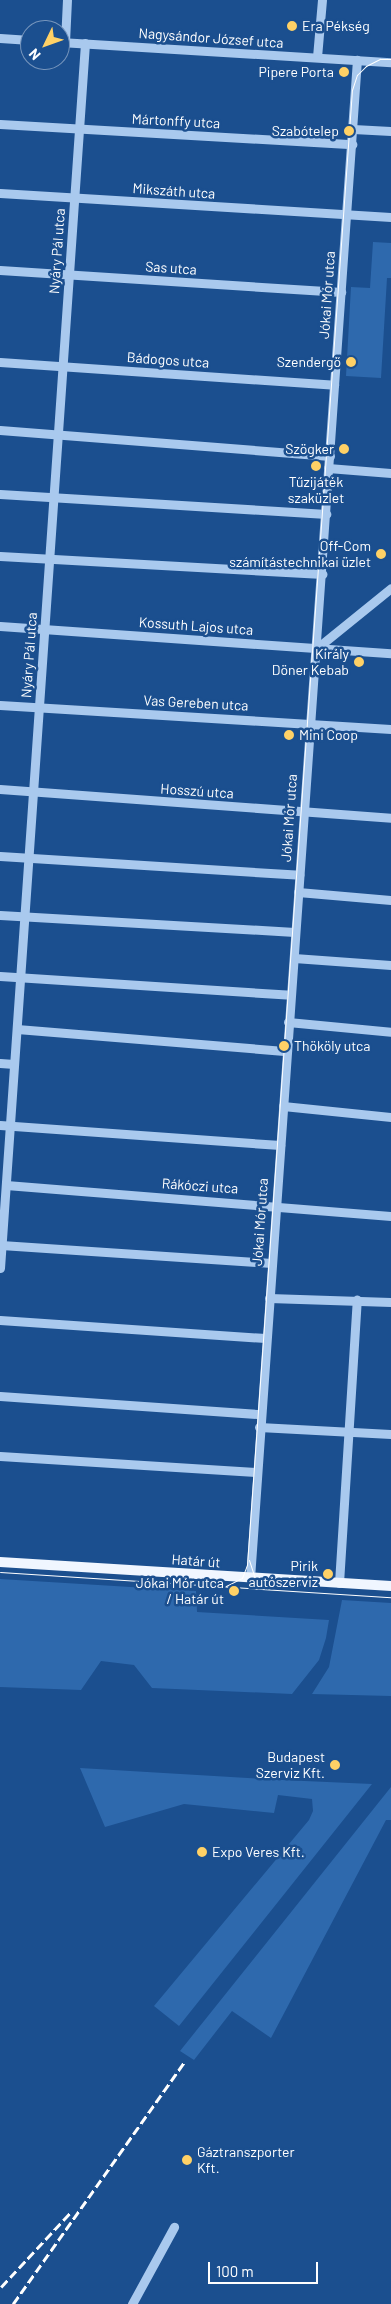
<!DOCTYPE html>
<html>
<head>
<meta charset="utf-8">
<style>
	body { margin:0 }
	#map { position:relative; width:391px; height:2304px; overflow:hidden; background:#1b4f8f; font-family:Barlow,sans-serif }
	div>[style] { position:absolute }
	[style*='--x'] { left:calc(var(--x)*1px); top:calc(var(--y)*1px); width:calc(var(--w)*1px); rotate:calc(var(--a)*1deg) }
	.green>* { inset:0; background:#2e69ad }
	.minor>* { height:9px; margin:-4.5px; padding:0 4.5px; transform-origin:4.5px; border-radius:4.5px; background:#a9c9ee }
	.major>* { height:10px; margin:-5px; padding:0 5px; transform-origin:5px; border-radius:5px; background:#f0f6ff }
	.tram>* { height:1px; margin:-0.5px; padding:0 0.5px; transform-origin:0.5px; border-radius:0.5px; background:#fff }
	.rail>* { height:2.5px; margin-top:-1.25px; transform-origin:0; background:repeating-linear-gradient(90deg,#fff 0 9px,transparent 0 13px) }
	.dots>* { width:14px; height:14px; translate:-50% -50%; box-sizing:border-box; border:2px solid #1b4f8f; border-radius:50% }
	span { translate:-50% -50%; white-space:nowrap; text-align:center; line-height:1.15; -webkit-text-stroke:5px #1b4f8f; paint-order:stroke }
	.poi-label { font-size:14px; color:#fff }
	.left { translate:0 -50%; text-align:left }
	.right { translate:-100% -50%; text-align:right }
	.street-label { font-size:14px; color:#fff }
	.north { position:absolute; left:20px; top:20px; width:50px; height:50px; box-sizing:border-box; background:#1b4f8f; border:1px solid #7695bc; border-radius:50%; rotate:228deg; font-size:14px; font-weight:700; line-height:20px; text-align:center; color:#fff }
	.north::after { content:''; display:block; margin:auto; width:18px; height:22px; background:#ffd166; clip-path:polygon(50% 0,100% 100%,50% 72%,0 100%) }
	.scale { position:absolute; left:208px; top:2262px; width:110px; height:22px; box-sizing:border-box; border:2px solid #fff; border-top:0; padding-left:6px; font-size:15px; line-height:18px; white-space:nowrap; color:#fff; -webkit-text-stroke:4px #1b4f8f; paint-order:stroke }
</style>
</head>
<body>
<div id="map">
	<div class="green">
		<div style="clip-path:polygon(373px 242px,391px 243px,391px 278px,387px 278px,381px 378px,346px 376px,351px 287px,370px 288px)"></div>
		<div style="clip-path:polygon(0 1579px,196px 1591px,197px 1612px,329px 1620px,326px 1638px,319px 1660px,292px 1694px,152px 1688px,134px 1665px,101px 1661px,81px 1690px,0 1687px)"></div>
		<div style="clip-path:polygon(342px 1600px,391px 1603px,391px 1696px,312px 1694px,329px 1667px)"></div>
		<div style="clip-path:polygon(80px 1768px,282px 1780px,372px 1784px,179px 2026px,154px 2006px,309px 1820px,313px 1811px,312px 1799px,278px 1795px,274px 1813px,184px 1804px,105px 1827px)"></div>
		<div style="clip-path:polygon(391px 1787px,391px 1820px,386px 1820px,271px 2038px,232px 2011px,194px 2060px,180px 2051px)"></div>
	</div>
	<div class="minor">
		<div style="--x:0;--y:38;--w:30;--a:4"></div>
		<div style="--x:60;--y:42;--w:332;--a:3.5"></div>
		<div style="--x:65;--y:42;--w:42;--a:-87.3"></div>
		<div style="--x:317;--y:57;--w:57;--a:-85"></div>
		<div style="--x:0;--y:124;--w:353;--a:3.3"></div>
		<div style="--x:353;--y:129;--w:38;--a:3"></div>
		<div style="--x:0;--y:193;--w:392;--a:3.5"></div>
		<div style="--x:0;--y:270;--w:342;--a:3.7"></div>
		<div style="--x:0;--y:362;--w:335;--a:3.9"></div>
		<div style="--x:0;--y:430;--w:331;--a:4.5"></div>
		<div style="--x:328;--y:468;--w:63;--a:4.5"></div>
		<div style="--x:0;--y:494;--w:327;--a:3.5"></div>
		<div style="--x:0;--y:556;--w:323;--a:3.2"></div>
		<div style="--x:0;--y:626;--w:392;--a:4"></div>
		<div style="--x:317;--y:648;--w:95;--a:-39"></div>
		<div style="--x:0;--y:705;--w:392;--a:3.5"></div>
		<div style="--x:0;--y:789;--w:392;--a:4.2"></div>
		<div style="--x:0;--y:856;--w:300;--a:3.6"></div>
		<div style="--x:298;--y:892;--w:93;--a:4.9"></div>
		<div style="--x:0;--y:915;--w:295;--a:3.3"></div>
		<div style="--x:294;--y:958;--w:97;--a:4.1"></div>
		<div style="--x:0;--y:976;--w:291;--a:3.7"></div>
		<div style="--x:288;--y:1022;--w:103;--a:5.5"></div>
		<div style="--x:17;--y:1029;--w:271;--a:4.7"></div>
		<div style="--x:0;--y:1063;--w:14;--a:4"></div>
		<div style="--x:283;--y:1106;--w:109;--a:5.8"></div>
		<div style="--x:0;--y:1125;--w:281;--a:4.1"></div>
		<div style="--x:6;--y:1185;--w:386;--a:4.6"></div>
		<div style="--x:1;--y:1245;--w:271;--a:3.8"></div>
		<div style="--x:0;--y:1268;--w:1228;--a:-86.03"></div>
		<div style="--x:269;--y:1298;--w:122;--a:1.9"></div>
		<div style="--x:0;--y:1320;--w:266;--a:3.9"></div>
		<div style="--x:0;--y:1396;--w:261;--a:4"></div>
		<div style="--x:259;--y:1427;--w:132;--a:3"></div>
		<div style="--x:0;--y:1456;--w:256;--a:3.6"></div>
		<div style="--x:250;--y:1578;--w:1522;--a:-85.97"></div>
		<div style="--x:339;--y:1583;--w:284;--a:-86.4"></div>
		<div style="--x:132;--y:2304;--w:88;--a:-61.4"></div>
	</div>
	<div class="major">
		<div style="--x:0;--y:1562;--w:392;--a:3.5"></div>
	</div>
	<div class="tram">
		<div style="--x:249;--y:1560;--w:20;--a:72"></div>
		<div style="--x:255;--y:1579;--w:15;--a:42"></div>
		<div style="--x:0;--y:1572;--w:392;--a:3.7"></div>
		<div style="--x:226;--y:1586;--w:18;--a:-27"></div>
		<div style="--x:242;--y:1578;--w:14;--a:-69"></div>
		<div style="--x:247;--y:1565;--w:1479;--a:-85.93"></div>
		<div style="--x:352;--y:90;--w:16;--a:-72"></div>
		<div style="--x:357;--y:75;--w:13;--a:-45"></div>
		<div style="--x:366;--y:66;--w:16;--a:-27"></div>
		<div style="--x:380;--y:59;--w:11;--a:0"></div>
	</div>
	<div class="rail">
		<div style="--x:1;--y:2287;--w:103;--a:-47"></div>
		<div style="--x:13;--y:2304;--w:298;--a:-54.7"></div>
	</div>
	<div class="dots">
		<div style="left:292px;top:26px;background:#ffd166"></div>
		<div style="left:344px;top:72px;background:#ffd166"></div>
		<div style="left:349px;top:131px;background:#ffd166"></div>
		<div style="left:351px;top:362px;background:#ffd166"></div>
		<div style="left:344px;top:449px;background:#ffd166"></div>
		<div style="left:316px;top:466px;background:#ffd166"></div>
		<div style="left:381px;top:554px;background:#ffd166"></div>
		<div style="left:359px;top:662px;background:#ffd166"></div>
		<div style="left:289px;top:735px;background:#ffd166"></div>
		<div style="left:284px;top:1046px;background:#ffd166"></div>
		<div style="left:328px;top:1574px;background:#ffd166"></div>
		<div style="left:234px;top:1591px;background:#ffd166"></div>
		<div style="left:335px;top:1765px;background:#ffd166"></div>
		<div style="left:202px;top:1852px;background:#ffd166"></div>
		<div style="left:187px;top:2160px;background:#ffd166"></div>
	</div>
	<div class="poi-label">
		<span class="left" style="left:302px;top:26px">Era Pékség</span>
		<span class="right" style="left:334px;top:72px">Pipere Porta</span>
		<span class="right" style="left:339px;top:131px">Szabótelep</span>
		<span class="right" style="left:341px;top:362px">Szendergő</span>
		<span class="right" style="left:334px;top:449px">Szögker</span>
		<span style="left:316px;top:490px">Tűzijáték<br>szaküzlet</span>
		<span class="right" style="left:371px;top:554px">Off-Com<br>számítástechnikai üzlet</span>
		<span class="right" style="left:349px;top:662px">Király<br>Döner Kebab</span>
		<span class="left" style="left:299px;top:735px">Mini Coop</span>
		<span class="left" style="left:294px;top:1046px">Thököly utca</span>
		<span class="right" style="left:318px;top:1574px">Pirik<br>autószerviz</span>
		<span class="right" style="left:224px;top:1591px">Jókai Mór utca<br>/ Határ út</span>
		<span class="right" style="left:325px;top:1765px">Budapest<br>Szerviz Kft.</span>
		<span class="left" style="left:212px;top:1852px">Expo Veres Kft.</span>
		<span class="left" style="left:197px;top:2160px">Gáztranszporter<br>Kft.</span>
	</div>
	<div class="street-label">
		<span style="left:211px;top:38px;rotate:4deg">Nagysándor József utca</span>
		<span style="left:176px;top:121px;rotate:3deg">Mártonffy utca</span>
		<span style="left:174px;top:191px;rotate:4deg">Mikszáth utca</span>
		<span style="left:57px;top:251px;rotate:-86deg">Nyáry Pál utca</span>
		<span style="left:171px;top:268px;rotate:4deg">Sas utca</span>
		<span style="left:327px;top:295px;rotate:-86deg">Jókai Mór utca</span>
		<span style="left:168px;top:360px;rotate:4deg">Bádogos utca</span>
		<span style="left:196px;top:626px;rotate:4deg">Kossuth Lajos utca</span>
		<span style="left:29px;top:655px;rotate:-86deg">Nyáry Pál utca</span>
		<span style="left:196px;top:703px;rotate:3deg">Vas Gereben utca</span>
		<span style="left:197px;top:791px;rotate:4deg">Hosszú utca</span>
		<span style="left:289px;top:818px;rotate:-86deg">Jókai Mór utca</span>
		<span style="left:200px;top:1186px;rotate:4deg">Rákóczi utca</span>
		<span style="left:260px;top:1222px;rotate:-86deg">Jókai Mór utca</span>
		<span style="left:196px;top:1561px;rotate:4deg">Határ út</span>
	</div>
	<div class="north">N</div>
	<div class="scale">100 m</div>
</div>
</body>
</html>
